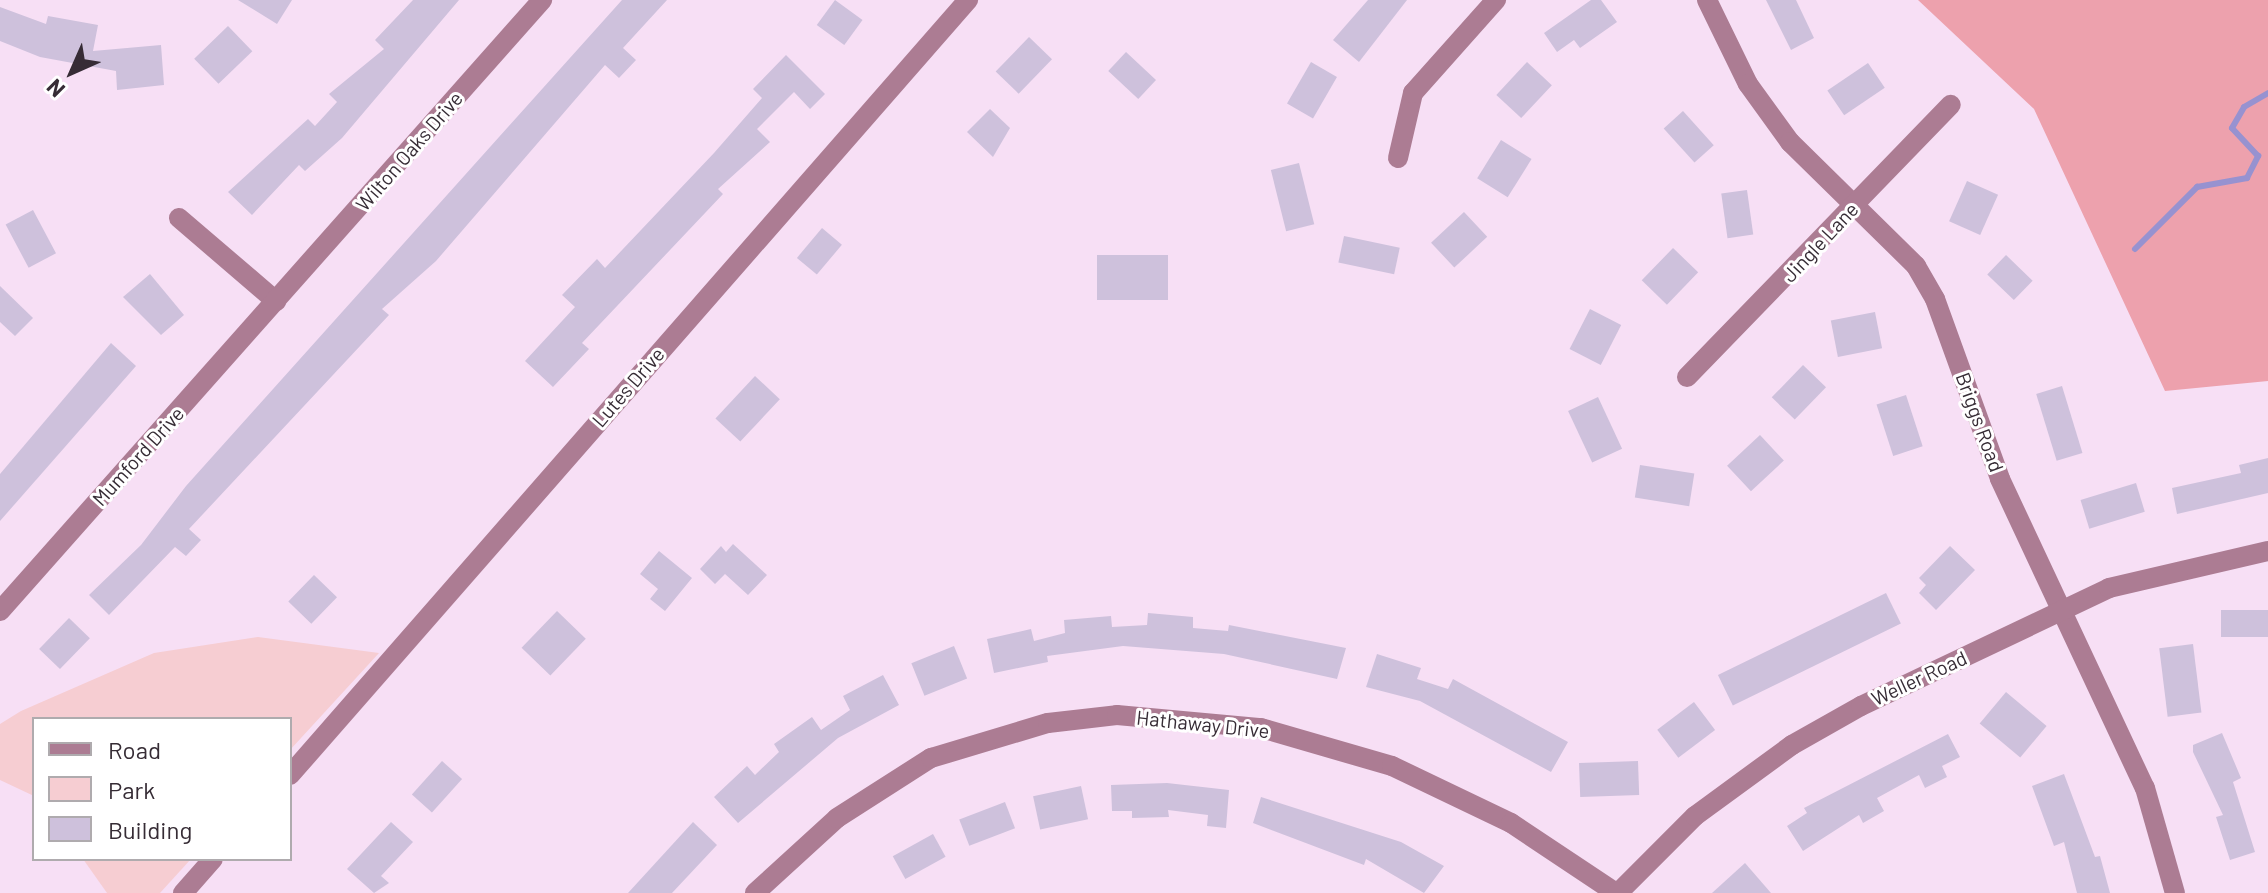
<!DOCTYPE html>
<html>
<head>
<meta charset="utf-8">
<style>
	body { margin:0 }
	#map { position:relative; width:2268px; height:893px; overflow:hidden; background:#f7dff5; font-family:Barlow,sans-serif }
	div>[style] { position:absolute }
	[style*='--x'] { left:calc(var(--x)*1px); top:calc(var(--y)*1px); width:calc(var(--w)*1px); rotate:calc(var(--a)*1deg) }
	.green>* { inset:0; background:#f6cdd2 }
	.forest>* { inset:0; background:#eda1ad }
	.stream>* { height:6px; margin:-3px; padding:0 3px; transform-origin:3px; border-radius:3px; background:#9792d0 }
	.building>* { inset:0; background:#cec1dc; transform-origin:0 0 }
	.minor>* { height:20px; margin:-10px; padding:0 10px; transform-origin:10px; border-radius:10px; background:#ac7c93 }
	span { translate:-50% -50%; white-space:nowrap; text-align:center; line-height:1.15; -webkit-text-stroke:6px #fff; paint-order:stroke }
	.street-label { font-size:20px; color:#362c35 }
	.legend { position:absolute; left:32px; top:717px; width:260px; height:144px; box-sizing:border-box; background:#fff; border:2px solid #afabae; margin:0; padding:10px 14px; list-style:none; font-size:24px; color:#362c35 }
	.legend li { display:flex; align-items:center; gap:16px; height:40px }
	.legend b { width:40px; border:2px solid #afabae }
	.north { position:absolute; left:32px; top:32px; width:80px; height:80px; -webkit-text-stroke:6px #fff; paint-order:stroke; rotate:225deg; font-size:22px; font-weight:700; line-height:32px; text-align:center; color:#362c35 }
	.north::after { content:''; display:block; margin:auto; width:28px; height:36px; background:#362c35; clip-path:polygon(50% 0,100% 100%,50% 72%,0 100%) }
</style>
</head>
<body>
<div id="map">
	<div class="green">
		<div style="clip-path:polygon(258px 637px,379px 653px,290px 750px,290px 719px,34px 719px,34px 796px,0 780px,0 724px,21px 711px,154px 653px)"></div>
		<div style="clip-path:polygon(83px 859px,191px 859px,160px 893px,107px 893px)"></div>
	</div>
	<div class="forest">
		<div style="clip-path:polygon(1918px 0,2268px 0,2268px 381px,2165px 391px,2034px 109px)"></div>
	</div>
	<div class="stream">
		<div style="--x:2135;--y:249;--w:88;--a:-45"></div>
		<div style="--x:2197;--y:187;--w:51;--a:-10.2"></div>
		<div style="--x:2247;--y:178;--w:25;--a:-63"></div>
		<div style="--x:2258;--y:156;--w:38;--a:-133"></div>
		<div style="--x:2232;--y:128;--w:24;--a:-60"></div>
		<div style="--x:2244;--y:107;--w:28;--a:-30"></div>
	</div>
	<div class="building">
		<div style="clip-path:polygon(238px 0,292px 0,277px 24px)"></div>
		<div style="clip-path:polygon(413px 0,459px 0,342px 138px,305px 171px,299px 165px,252px 215px,228px 192px,308px 119px,315px 126px,337px 102px,329px 94px,384px 49px,375px 40px)"></div>
		<div style="clip-path:polygon(622px 0,667px 0,623px 48px,636px 60px,619px 78px,605px 65px,436px 261px,382px 309px,389px 315px,189px 529px,201px 540px,186px 556px,175px 547px,109px 615px,89px 595px,141px 545px,186px 486px)"></div>
		<div style="left:835px;top:0;width:34px;height:31px;rotate:36deg"></div>
		<div style="clip-path:polygon(1368px 0,1407px 0,1359px 62px,1333px 40px)"></div>
		<div style="clip-path:polygon(1591px 0,1601px 0,1617px 22px,1580px 48px,1574px 40px,1557px 52px,1544px 33px)"></div>
		<div style="clip-path:polygon(1766px 0,1796px 0,1814px 38px,1791px 50px)"></div>
		<div style="clip-path:polygon(0 7px,46px 24px,48px 16px,98px 25px,93px 51px,161px 45px,164px 85px,117px 90px,116px 71px,40px 57px,0 41px)"></div>
		<div style="left:228px;top:26px;width:35px;height:47px;rotate:46deg"></div>
		<div style="left:1029px;top:37px;width:32px;height:48px;rotate:44deg"></div>
		<div style="left:1126px;top:52px;width:41px;height:26px;rotate:43deg"></div>
		<div style="clip-path:polygon(786px 55px,825px 94px,810px 109px,794px 92px,757px 129px,770px 142px,718px 189px,723px 194px,582px 343px,589px 349px,553px 387px,525px 361px,575px 307px,562px 295px,597px 259px,605px 268px,714px 153px,762px 98px,753px 89px)"></div>
		<div style="left:1311px;top:62px;width:30px;height:48px;rotate:30deg"></div>
		<div style="left:1527px;top:62px;width:34px;height:45px;rotate:43deg"></div>
		<div style="left:1868px;top:63px;width:30px;height:49px;rotate:56deg"></div>
		<div style="clip-path:polygon(990px 109px,1010px 128px,993px 157px,967px 132px)"></div>
		<div style="left:1683px;top:111px;width:46px;height:26px;rotate:48deg"></div>
		<div style="left:1501px;top:140px;width:36px;height:45px;rotate:32deg"></div>
		<div style="left:1299px;top:163px;width:63px;height:29px;rotate:76deg"></div>
		<div style="left:1967px;top:181px;width:34px;height:44px;rotate:24deg"></div>
		<div style="left:1747px;top:190px;width:45px;height:26px;rotate:82deg"></div>
		<div style="left:33px;top:210px;width:49px;height:31px;rotate:62deg"></div>
		<div style="left:1464px;top:212px;width:34px;height:45px;rotate:47deg"></div>
		<div style="left:822px;top:228px;width:26px;height:39px;rotate:40deg"></div>
		<div style="left:1344px;top:236px;width:57px;height:27px;rotate:12deg"></div>
		<div style="left:1673px;top:248px;width:35px;height:45px;rotate:44deg"></div>
		<div style="left:1168px;top:255px;width:45px;height:71px;rotate:90deg"></div>
		<div style="left:2006px;top:255px;width:37px;height:27px;rotate:44deg"></div>
		<div style="clip-path:polygon(150px 274px,184px 315px,161px 335px,123px 297px)"></div>
		<div style="clip-path:polygon(0 286px,33px 318px,15px 336px,0 322px)"></div>
		<div style="left:1590px;top:309px;width:35px;height:45px;rotate:27deg"></div>
		<div style="left:1875px;top:312px;width:37px;height:45px;rotate:79deg"></div>
		<div style="clip-path:polygon(111px 343px,136px 366px,0 521px,0 474px)"></div>
		<div style="left:1803px;top:365px;width:32px;height:45px;rotate:44deg"></div>
		<div style="left:755px;top:376px;width:34px;height:58px;rotate:43deg"></div>
		<div style="left:2062px;top:386px;width:70px;height:27px;rotate:73deg"></div>
		<div style="left:1906px;top:395px;width:54px;height:31px;rotate:72deg"></div>
		<div style="left:1598px;top:397px;width:57px;height:33px;rotate:65deg"></div>
		<div style="left:1760px;top:435px;width:35px;height:45px;rotate:47deg"></div>
		<div style="clip-path:polygon(2268px 458px,2268px 493px,2177px 514px,2172px 488px,2241px 473px,2239px 465px)"></div>
		<div style="left:1640px;top:465px;width:55px;height:33px;rotate:9deg"></div>
		<div style="left:2136px;top:483px;width:30px;height:58px;rotate:73deg"></div>
		<div style="clip-path:polygon(733px 544px,767px 575px,748px 595px,725px 574px,715px 584px,700px 569px,721px 546px,726px 552px)"></div>
		<div style="clip-path:polygon(1950px 546px,1975px 570px,1936px 610px,1919px 593px,1926px 585px,1919px 578px)"></div>
		<div style="clip-path:polygon(659px 551px,692px 578px,665px 611px,650px 599px,658px 589px,640px 574px)"></div>
		<div style="left:314px;top:575px;width:32px;height:37px;rotate:44deg"></div>
		<div style="left:1886px;top:593px;width:34px;height:187px;rotate:64deg"></div>
		<div style="left:2268px;top:610px;width:27px;height:47px;rotate:90deg"></div>
		<div style="left:557px;top:611px;width:40px;height:51px;rotate:44deg"></div>
		<div style="clip-path:polygon(1148px 613px,1193px 617px,1193px 628px,1228px 631px,1229px 625px,1346px 648px,1337px 679px,1224px 654px,1123px 646px,1047px 656px,1048px 662px,994px 673px,987px 639px,1031px 629px,1034px 641px,1065px 633px,1064px 620px,1111px 616px,1112px 627px,1147px 625px)"></div>
		<div style="left:69px;top:618px;width:29px;height:43px;rotate:44deg"></div>
		<div style="left:2193px;top:644px;width:69px;height:34px;rotate:83deg"></div>
		<div style="left:954px;top:646px;width:35px;height:46px;rotate:68deg"></div>
		<div style="clip-path:polygon(1377px 654px,1421px 668px,1417px 679px,1448px 689px,1453px 679px,1568px 742px,1551px 772px,1420px 701px,1366px 687px)"></div>
		<div style="clip-path:polygon(883px 675px,899px 705px,838px 738px,738px 823px,714px 797px,747px 766px,755px 775px,779px 752px,774px 744px,812px 717px,821px 730px,850px 710px,843px 696px)"></div>
		<div style="left:2006px;top:692px;width:53px;height:41px;rotate:40deg"></div>
		<div style="left:1694px;top:702px;width:35px;height:46px;rotate:53deg"></div>
		<div style="clip-path:polygon(2222px 733px,2241px 778px,2233px 782px,2255px 852px,2230px 860px,2216px 817px,2223px 815px,2193px 752px,2193px 745px)"></div>
		<div style="clip-path:polygon(1948px 734px,1960px 757px,1942px 766px,1947px 777px,1925px 788px,1919px 775px,1877px 798px,1884px 811px,1863px 823px,1859px 815px,1803px 851px,1787px 826px,1807px 813px,1804px 808px)"></div>
		<div style="left:442px;top:761px;width:27px;height:45px;rotate:42deg"></div>
		<div style="left:1638px;top:761px;width:34px;height:59px;rotate:88deg"></div>
		<div style="clip-path:polygon(2064px 774px,2095px 857px,2100px 856px,2110px 893px,2077px 893px,2064px 842px,2054px 846px,2032px 786px)"></div>
		<div style="clip-path:polygon(1167px 783px,1229px 790px,1226px 828px,1207px 826px,1208px 815px,1168px 810px,1169px 817px,1132px 818px,1132px 811px,1112px 811px,1111px 785px)"></div>
		<div style="left:1081px;top:786px;width:34px;height:49px;rotate:78deg"></div>
		<div style="clip-path:polygon(1261px 797px,1401px 842px,1444px 866px,1424px 893px,1366px 859px,1364px 865px,1253px 823px)"></div>
		<div style="left:1005px;top:802px;width:28px;height:49px;rotate:69deg"></div>
		<div style="clip-path:polygon(391px 822px,413px 842px,381px 876px,389px 883px,374px 893px,347px 869px)"></div>
		<div style="clip-path:polygon(693px 822px,717px 845px,672px 893px,628px 893px)"></div>
		<div style="left:933px;top:834px;width:26px;height:46px;rotate:61deg"></div>
		<div style="clip-path:polygon(1745px 863px,1771px 893px,1712px 893px)"></div>
	</div>
	<div class="minor">
		<div style="--x:1707;--y:0;--w:93;--a:64"></div>
		<div style="--x:1748;--y:84;--w:72;--a:54.1"></div>
		<div style="--x:1790;--y:142;--w:177;--a:44.5"></div>
		<div style="--x:1916;--y:266;--w:38;--a:60"></div>
		<div style="--x:1935;--y:299;--w:191;--a:70.1"></div>
		<div style="--x:2000;--y:479;--w:341;--a:64.9"></div>
		<div style="--x:2145;--y:788;--w:109;--a:74.1"></div>
		<div style="--x:1398;--y:158;--w:67;--a:-77"></div>
		<div style="--x:1413;--y:93;--w:125;--a:-48.3"></div>
		<div style="--x:179;--y:218;--w:128;--a:40.6"></div>
		<div style="--x:1687;--y:377;--w:379;--a:-45.9"></div>
		<div style="--x:0;--y:611;--w:817;--a:-48.42"></div>
		<div style="--x:290;--y:775;--w:1030;--a:-48.82"></div>
		<div style="--x:183;--y:893;--w:45;--a:-48.6"></div>
		<div style="--x:755;--y:893;--w:111;--a:-42.4"></div>
		<div style="--x:837;--y:818;--w:112;--a:-32.6"></div>
		<div style="--x:931;--y:758;--w:122;--a:-16.7"></div>
		<div style="--x:1048;--y:723;--w:69;--a:-6.6"></div>
		<div style="--x:1117;--y:715;--w:145;--a:5.2"></div>
		<div style="--x:1261;--y:728;--w:136;--a:16.2"></div>
		<div style="--x:1392;--y:766;--w:132;--a:25.6"></div>
		<div style="--x:1511;--y:823;--w:126;--a:33.7"></div>
		<div style="--x:1618;--y:893;--w:109;--a:-45"></div>
		<div style="--x:1695;--y:816;--w:120;--a:-36.2"></div>
		<div style="--x:1792;--y:745;--w:79;--a:-29.5"></div>
		<div style="--x:1861;--y:706;--w:275;--a:-25.4"></div>
		<div style="--x:2109;--y:588;--w:163;--a:-13.1"></div>
	</div>
	<div class="street-label">
		<span style="left:409px;top:151px;rotate:-49deg">Wilton Oaks Drive</span>
		<span style="left:1820px;top:242px;rotate:-47deg">Jingle Lane</span>
		<span style="left:628px;top:387px;rotate:-49deg">Lutes Drive</span>
		<span style="left:1980px;top:422px;rotate:70deg">Briggs Road</span>
		<span style="left:138px;top:456px;rotate:-48deg">Mumford Drive</span>
		<span style="left:1919px;top:678px;rotate:-25deg">Weller Road</span>
		<span style="left:1203px;top:724px;rotate:6deg">Hathaway Drive</span>
	</div>
	<ul class="legend">
	<li><b style="height:10px;background:#ac7c93"></b>Road</li>
	<li><b style="height:22px;background:#f6cdd2"></b>Park</li>
	<li><b style="height:22px;background:#cec1dc"></b>Building</li>
	</ul>
	<div class="north">N</div>
</div>
</body>
</html>
